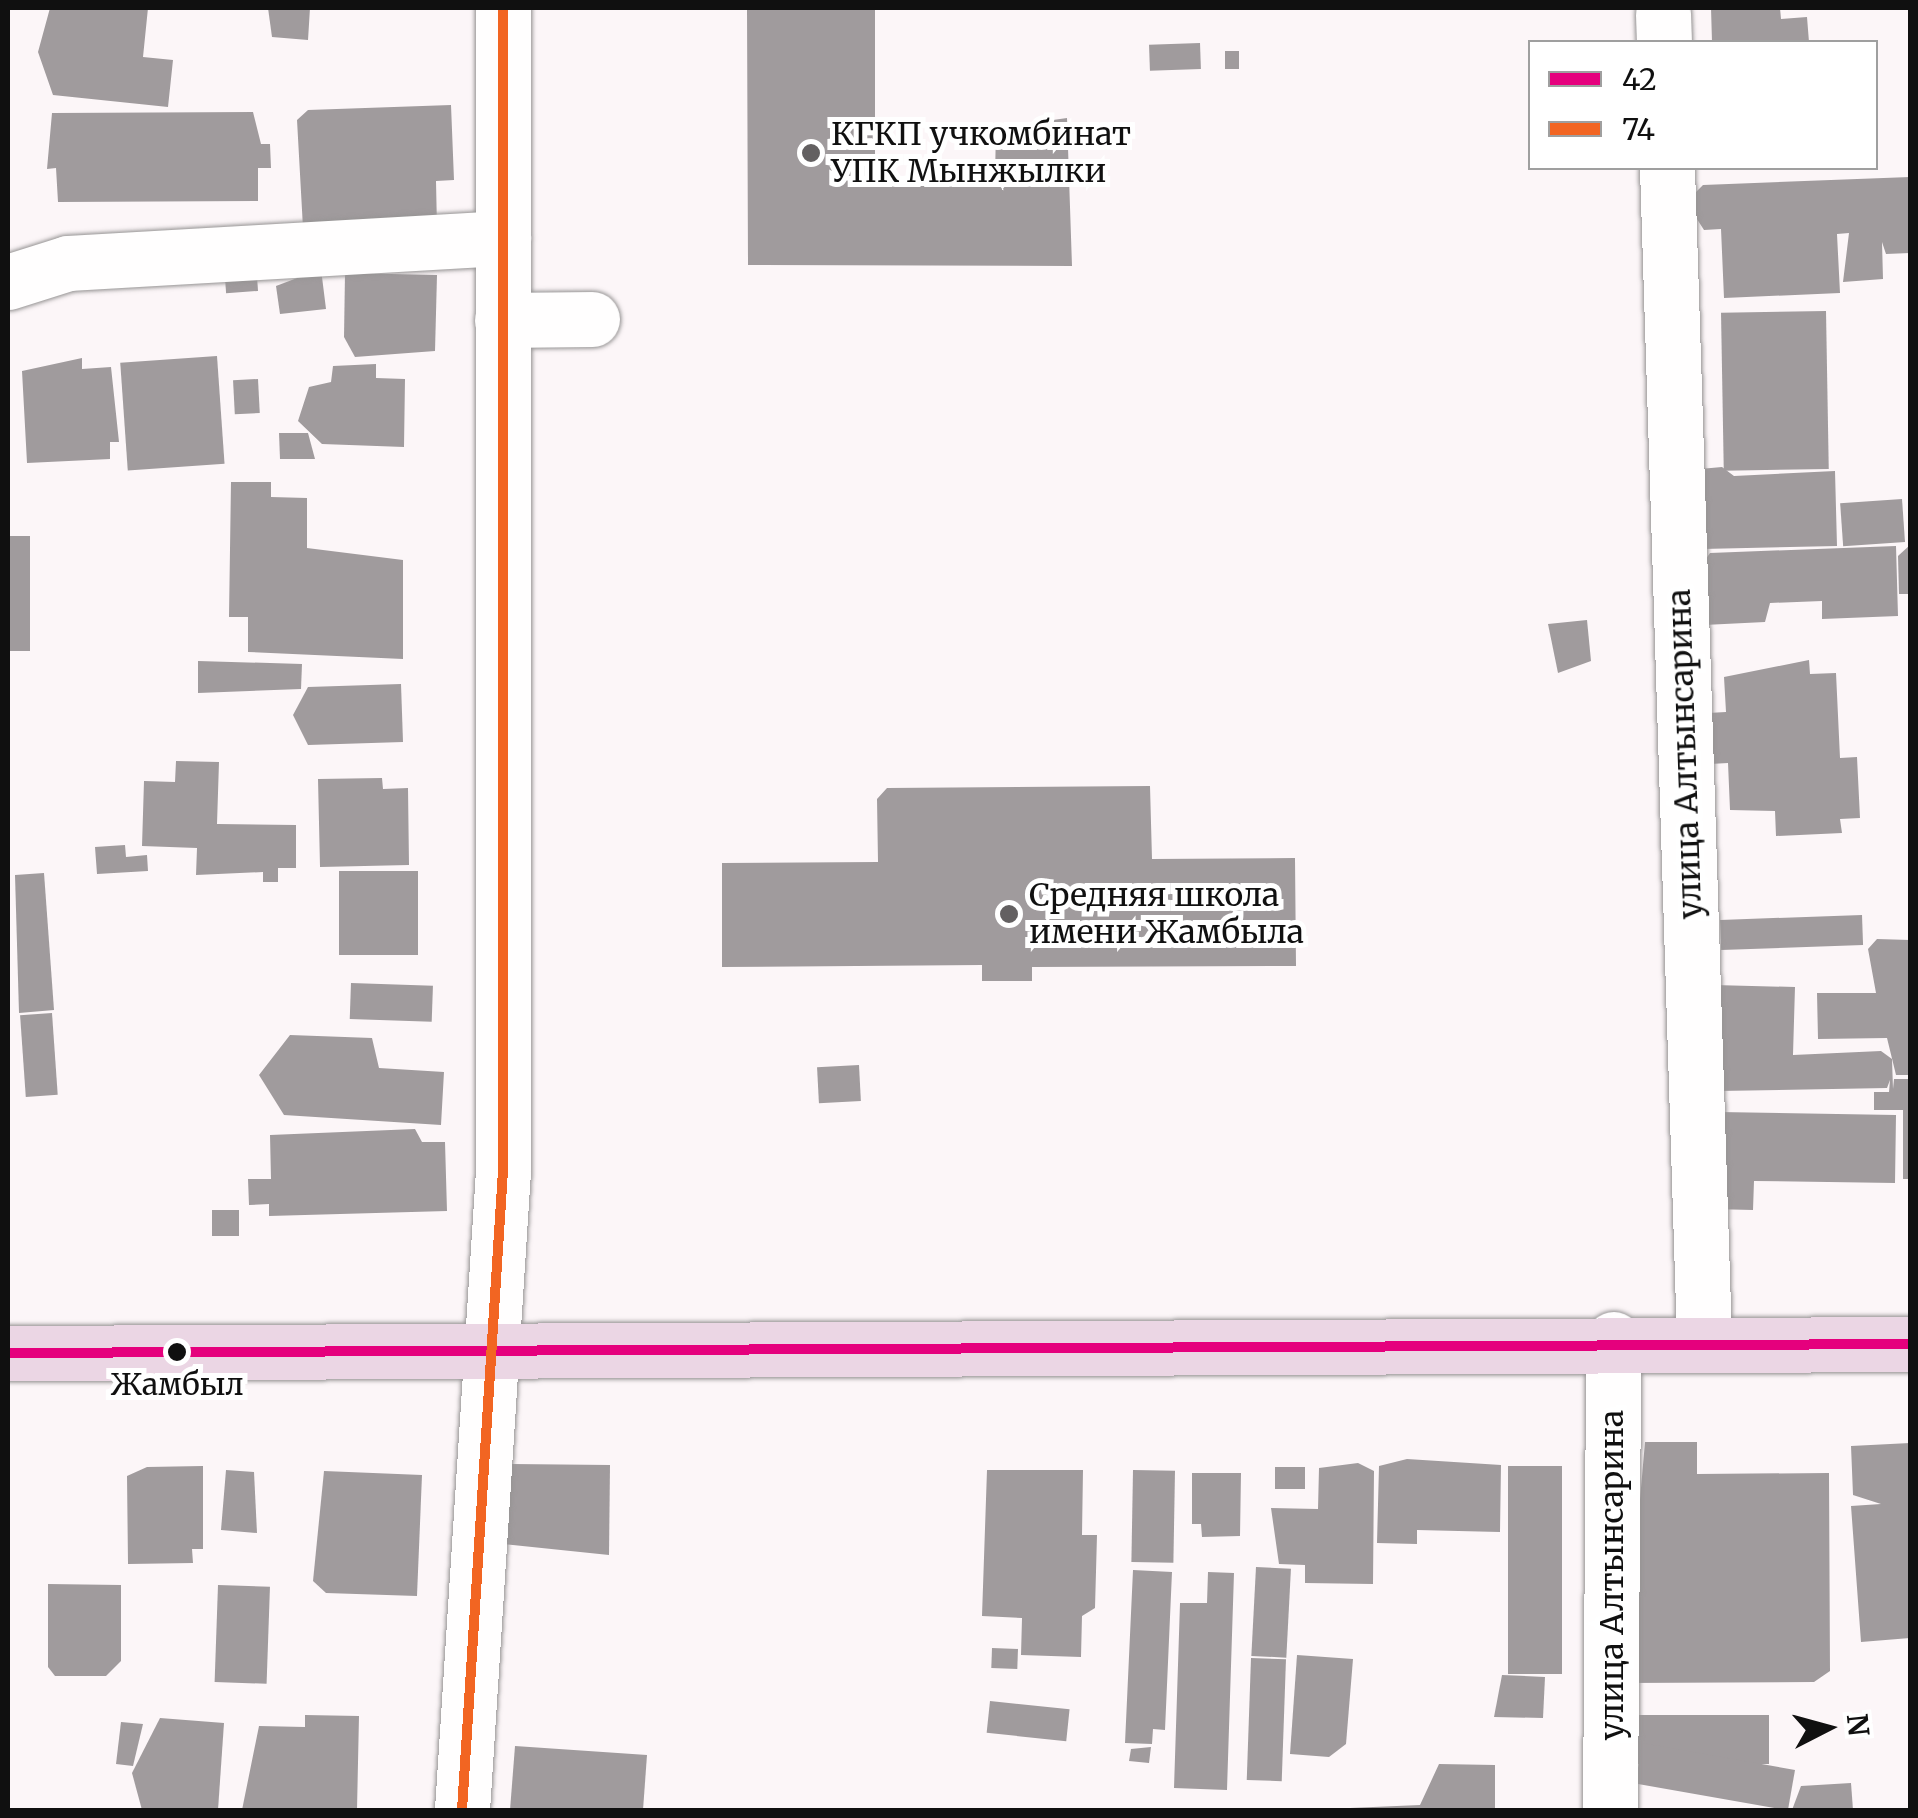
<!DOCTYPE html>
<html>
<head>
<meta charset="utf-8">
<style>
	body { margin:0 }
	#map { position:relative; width:1918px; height:1818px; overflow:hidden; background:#fcf6f8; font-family:Merriweather,serif }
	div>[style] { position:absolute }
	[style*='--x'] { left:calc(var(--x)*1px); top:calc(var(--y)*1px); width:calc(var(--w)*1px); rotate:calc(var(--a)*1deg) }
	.building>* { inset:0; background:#a09b9d; transform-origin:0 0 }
	.roads { filter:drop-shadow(0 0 2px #969494) drop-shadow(0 0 2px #969494) }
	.minor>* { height:55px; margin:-27.5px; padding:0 27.5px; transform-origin:27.5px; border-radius:27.5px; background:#fffefe }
	.highway>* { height:55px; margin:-27.5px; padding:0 27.5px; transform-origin:27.5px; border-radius:27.5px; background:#ebd6e4 }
	.bus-1>* { height:10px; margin:-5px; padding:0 5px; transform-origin:5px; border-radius:5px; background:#e5007d }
	.bus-2>* { height:10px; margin:-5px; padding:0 5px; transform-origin:5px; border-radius:5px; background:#f26522 }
	.dots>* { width:28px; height:28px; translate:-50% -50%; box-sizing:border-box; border:5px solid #fff; border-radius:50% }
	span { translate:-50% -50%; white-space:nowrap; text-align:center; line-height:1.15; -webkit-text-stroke:10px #fff; paint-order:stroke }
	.bus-label { font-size:30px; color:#101010 }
	.poi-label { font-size:32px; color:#101010 }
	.left { translate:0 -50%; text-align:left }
	.street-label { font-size:32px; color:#101010 }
	.frame { position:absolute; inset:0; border:10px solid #101010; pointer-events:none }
	.legend { position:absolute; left:1528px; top:40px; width:350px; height:130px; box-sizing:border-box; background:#fff; border:2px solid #9f9f9f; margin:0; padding:12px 18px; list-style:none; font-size:30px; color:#101010 }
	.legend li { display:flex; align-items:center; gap:20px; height:50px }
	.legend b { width:50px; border:2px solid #9f9f9f }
	.north { position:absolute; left:1778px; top:1678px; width:100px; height:100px; -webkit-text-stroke:8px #fff; paint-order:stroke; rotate:84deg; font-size:28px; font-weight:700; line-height:40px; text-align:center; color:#101010 }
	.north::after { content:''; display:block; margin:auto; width:35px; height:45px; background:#101010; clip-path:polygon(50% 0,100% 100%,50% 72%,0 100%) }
</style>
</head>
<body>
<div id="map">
	<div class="building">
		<div style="clip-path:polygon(50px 8px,148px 8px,143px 57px,173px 60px,168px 107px,53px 95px,38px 52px)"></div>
		<div style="clip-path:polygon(268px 8px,310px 8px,308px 40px,272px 37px)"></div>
		<div style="clip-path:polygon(747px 8px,875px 8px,875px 177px,995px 177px,996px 128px,1067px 118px,1072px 266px,748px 265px)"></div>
		<div style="clip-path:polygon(1711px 8px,1780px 8px,1781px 19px,1807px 17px,1809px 42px,1712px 42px)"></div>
		<div style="left:1200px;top:43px;width:26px;height:51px;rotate:88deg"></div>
		<div style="left:1225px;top:51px;width:14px;height:18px"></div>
		<div style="clip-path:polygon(451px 105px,454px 180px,436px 181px,437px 228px,303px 228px,297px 120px,308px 110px)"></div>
		<div style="clip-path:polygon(253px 112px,261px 144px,270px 144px,271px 168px,258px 168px,258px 201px,58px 202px,56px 168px,47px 169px,52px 113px)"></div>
		<div style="clip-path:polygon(1910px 177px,1910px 253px,1886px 254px,1882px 242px,1883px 279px,1843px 282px,1849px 233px,1837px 234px,1840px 293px,1724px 298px,1721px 229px,1704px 230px,1695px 216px,1693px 195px,1703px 185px)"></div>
		<div style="left:256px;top:262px;width:29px;height:32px;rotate:86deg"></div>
		<div style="clip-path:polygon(321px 269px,326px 309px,280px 314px,276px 286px)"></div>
		<div style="clip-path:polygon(345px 273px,437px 275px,435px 351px,355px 357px,344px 337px)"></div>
		<div style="left:1826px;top:311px;width:158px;height:105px;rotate:89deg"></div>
		<div style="left:217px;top:356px;width:108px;height:97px;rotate:86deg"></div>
		<div style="clip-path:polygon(82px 358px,82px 369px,111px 367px,119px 442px,110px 442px,110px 459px,27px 463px,22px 371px)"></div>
		<div style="clip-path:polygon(376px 364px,376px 378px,405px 379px,404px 447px,322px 444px,298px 421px,309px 387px,331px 382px,333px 366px)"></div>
		<div style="left:258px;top:379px;width:34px;height:25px;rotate:87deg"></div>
		<div style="clip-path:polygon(279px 433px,308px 433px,315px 459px,280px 459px)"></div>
		<div style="clip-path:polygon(1722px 467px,1734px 476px,1835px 471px,1837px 546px,1702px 549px,1700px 469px)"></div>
		<div style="clip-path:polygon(231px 482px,271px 482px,271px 497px,307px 498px,307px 548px,403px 560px,403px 659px,248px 652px,248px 617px,229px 617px)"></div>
		<div style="left:1902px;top:499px;width:43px;height:62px;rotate:86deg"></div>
		<div style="left:8px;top:536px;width:22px;height:115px"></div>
		<div style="clip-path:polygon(1910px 545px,1910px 594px,1899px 594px,1898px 556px)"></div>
		<div style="clip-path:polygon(1896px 546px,1898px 616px,1822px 619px,1822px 601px,1770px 603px,1765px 622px,1704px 625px,1701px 566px,1710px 553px)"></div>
		<div style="clip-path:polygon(1587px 620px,1591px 661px,1558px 673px,1548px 624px)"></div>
		<div style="clip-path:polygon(1809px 660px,1810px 674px,1836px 673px,1840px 758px,1857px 757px,1860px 818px,1840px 819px,1842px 833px,1776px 836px,1775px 811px,1730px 810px,1728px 763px,1710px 764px,1708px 713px,1726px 712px,1724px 677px)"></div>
		<div style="clip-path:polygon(198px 661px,302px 664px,301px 689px,198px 693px)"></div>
		<div style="clip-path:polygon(401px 684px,403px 742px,308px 745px,293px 715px,308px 687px)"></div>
		<div style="clip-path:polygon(176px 761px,219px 762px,217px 824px,296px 825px,296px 868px,278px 868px,278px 882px,263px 882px,263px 872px,196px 875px,197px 848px,142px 846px,144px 781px,175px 782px)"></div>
		<div style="clip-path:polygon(382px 778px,383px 789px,408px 788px,409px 865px,320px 867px,318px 779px)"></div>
		<div style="clip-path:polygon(1150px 786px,1152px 859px,1295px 858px,1296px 966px,1032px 967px,1032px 981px,982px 981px,982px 965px,722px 967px,722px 863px,878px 862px,877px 799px,887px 788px)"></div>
		<div style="clip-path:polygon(125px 845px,126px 857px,147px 855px,148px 871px,97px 874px,95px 847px)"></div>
		<div style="left:339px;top:871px;width:79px;height:84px"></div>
		<div style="clip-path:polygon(44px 873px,54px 1010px,19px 1013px,15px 875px)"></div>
		<div style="left:1862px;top:915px;width:30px;height:142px;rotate:88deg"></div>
		<div style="clip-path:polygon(1877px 939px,1910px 940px,1910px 1075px,1896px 1075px,1887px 1038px,1818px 1039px,1817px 993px,1876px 993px,1868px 949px)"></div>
		<div style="left:351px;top:983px;width:82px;height:36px;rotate:2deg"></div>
		<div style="clip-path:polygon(1714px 985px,1795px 987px,1793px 1055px,1881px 1051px,1892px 1059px,1893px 1089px,1894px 1079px,1910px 1079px,1910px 1179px,1903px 1179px,1903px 1110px,1874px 1110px,1874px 1092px,1889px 1092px,1890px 1080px,1887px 1088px,1718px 1091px)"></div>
		<div style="left:52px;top:1013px;width:82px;height:32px;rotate:86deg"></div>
		<div style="clip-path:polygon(290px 1035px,372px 1038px,379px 1068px,444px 1072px,441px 1125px,284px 1115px,259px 1075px)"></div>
		<div style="left:859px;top:1065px;width:36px;height:42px;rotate:87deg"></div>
		<div style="clip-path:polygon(1719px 1112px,1896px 1115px,1895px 1183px,1754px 1181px,1753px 1210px,1711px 1209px)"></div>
		<div style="clip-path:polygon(415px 1129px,422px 1142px,445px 1142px,447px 1211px,269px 1216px,269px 1204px,249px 1205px,248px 1179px,271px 1179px,270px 1135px)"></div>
		<div style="left:212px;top:1210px;width:27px;height:26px"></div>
		<div style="clip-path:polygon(1645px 1442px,1697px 1442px,1697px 1474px,1829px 1473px,1830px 1671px,1814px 1682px,1624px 1683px)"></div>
		<div style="clip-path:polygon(1910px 1443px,1910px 1638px,1861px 1642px,1851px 1506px,1881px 1504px,1853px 1495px,1851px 1446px)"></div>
		<div style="clip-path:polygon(1407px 1459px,1501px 1465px,1500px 1532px,1417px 1530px,1417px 1544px,1377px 1543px,1379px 1466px)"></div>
		<div style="clip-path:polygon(1358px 1463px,1374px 1471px,1373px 1584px,1305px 1583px,1305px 1565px,1279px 1564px,1271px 1508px,1318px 1509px,1319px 1468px)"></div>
		<div style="clip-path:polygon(512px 1464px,610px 1465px,609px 1555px,503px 1544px)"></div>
		<div style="clip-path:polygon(203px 1466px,203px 1549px,192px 1549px,193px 1563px,128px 1564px,127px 1476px,147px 1467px)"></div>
		<div style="left:1562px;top:1466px;width:208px;height:54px;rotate:90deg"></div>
		<div style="left:1275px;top:1467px;width:30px;height:22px"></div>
		<div style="clip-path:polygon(226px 1470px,254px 1472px,257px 1533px,221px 1530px)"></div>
		<div style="clip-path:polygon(987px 1470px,1083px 1470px,1082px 1535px,1097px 1535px,1095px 1608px,1082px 1616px,1081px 1657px,1021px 1655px,1022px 1618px,982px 1616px)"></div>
		<div style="left:1133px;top:1470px;width:42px;height:92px;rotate:1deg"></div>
		<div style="clip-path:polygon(324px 1471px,422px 1475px,417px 1596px,326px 1593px,313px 1581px)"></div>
		<div style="clip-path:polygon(1192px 1473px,1241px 1473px,1240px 1536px,1202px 1537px,1201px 1524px,1192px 1524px)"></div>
		<div style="left:1256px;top:1567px;width:35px;height:89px;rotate:3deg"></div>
		<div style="clip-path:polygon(1133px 1570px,1172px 1572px,1165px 1730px,1153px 1729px,1152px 1744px,1125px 1743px)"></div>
		<div style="clip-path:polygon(1208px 1572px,1234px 1573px,1227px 1790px,1174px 1788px,1180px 1603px,1207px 1603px)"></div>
		<div style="clip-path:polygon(48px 1584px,121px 1585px,121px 1661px,106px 1676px,55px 1676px,48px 1667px)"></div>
		<div style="left:218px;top:1585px;width:52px;height:97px;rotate:2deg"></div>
		<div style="left:992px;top:1648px;width:26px;height:20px;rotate:2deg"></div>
		<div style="clip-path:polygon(1297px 1655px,1353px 1659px,1346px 1744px,1329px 1757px,1290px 1754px)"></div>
		<div style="left:1251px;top:1658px;width:35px;height:122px;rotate:2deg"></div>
		<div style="clip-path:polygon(1502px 1675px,1545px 1677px,1543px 1718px,1494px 1717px)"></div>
		<div style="left:990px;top:1701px;width:80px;height:32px;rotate:6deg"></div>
		<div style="clip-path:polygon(305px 1715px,359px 1716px,357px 1810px,242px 1810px,259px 1726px,305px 1727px)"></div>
		<div style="left:1769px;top:1715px;width:49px;height:137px;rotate:90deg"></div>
		<div style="clip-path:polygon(160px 1718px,224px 1723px,218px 1810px,142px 1810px,132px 1773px)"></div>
		<div style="clip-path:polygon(121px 1722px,143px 1724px,133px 1766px,116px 1764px)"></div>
		<div style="clip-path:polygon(515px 1746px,647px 1755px,643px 1810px,510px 1810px)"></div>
		<div style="clip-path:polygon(1151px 1747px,1149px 1763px,1129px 1761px,1131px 1749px)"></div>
		<div style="clip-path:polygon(1439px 1764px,1495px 1765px,1495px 1810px,1303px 1810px,1420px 1805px)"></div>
		<div style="left:1795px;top:1770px;width:41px;height:155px;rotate:100deg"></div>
		<div style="clip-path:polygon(1851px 1783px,1853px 1810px,1792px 1810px,1801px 1786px)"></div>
	</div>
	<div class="roads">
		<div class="minor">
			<div style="--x:1663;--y:14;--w:28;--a:88"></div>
			<div style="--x:1667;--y:168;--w:1173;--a:88.19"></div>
			<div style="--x:8;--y:282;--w:63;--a:-17.6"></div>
			<div style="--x:68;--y:263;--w:436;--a:-3.3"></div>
			<div style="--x:502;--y:320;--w:90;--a:-0.6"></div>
			<div style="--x:462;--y:1810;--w:641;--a:-86.33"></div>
			<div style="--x:503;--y:1170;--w:1162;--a:-90"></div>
			<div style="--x:1610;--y:1810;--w:471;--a:-89.6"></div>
		</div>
		<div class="highway">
			<div style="--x:8;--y:1353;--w:1902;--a:-0.27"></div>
		</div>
	</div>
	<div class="bus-1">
		<div style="--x:8;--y:1353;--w:1902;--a:-0.27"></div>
	</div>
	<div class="bus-2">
		<div style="--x:462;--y:1810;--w:641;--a:-86.33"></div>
		<div style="--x:503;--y:1170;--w:1162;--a:-90"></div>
	</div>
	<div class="dots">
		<div style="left:811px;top:153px;background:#636061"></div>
		<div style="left:1009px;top:914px;background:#636061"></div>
		<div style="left:177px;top:1352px;background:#101010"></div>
	</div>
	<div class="bus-label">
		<span style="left:177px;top:1384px">Жамбыл</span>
	</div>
	<div class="poi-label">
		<span class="left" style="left:831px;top:153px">КГКП учкомбинат<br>УПК Мынжылки</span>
		<span class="left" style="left:1029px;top:914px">Средняя школа<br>имени Жамбыла</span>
	</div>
	<div class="street-label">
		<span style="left:1685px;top:754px;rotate:-92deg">улица Алтынсарина</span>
		<span style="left:1612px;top:1575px;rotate:-90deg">улица Алтынсарина</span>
	</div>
	<div class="frame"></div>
	<ul class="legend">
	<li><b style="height:12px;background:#e5007d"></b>42</li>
	<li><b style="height:12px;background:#f26522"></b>74</li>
	</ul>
	<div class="north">N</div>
</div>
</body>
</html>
